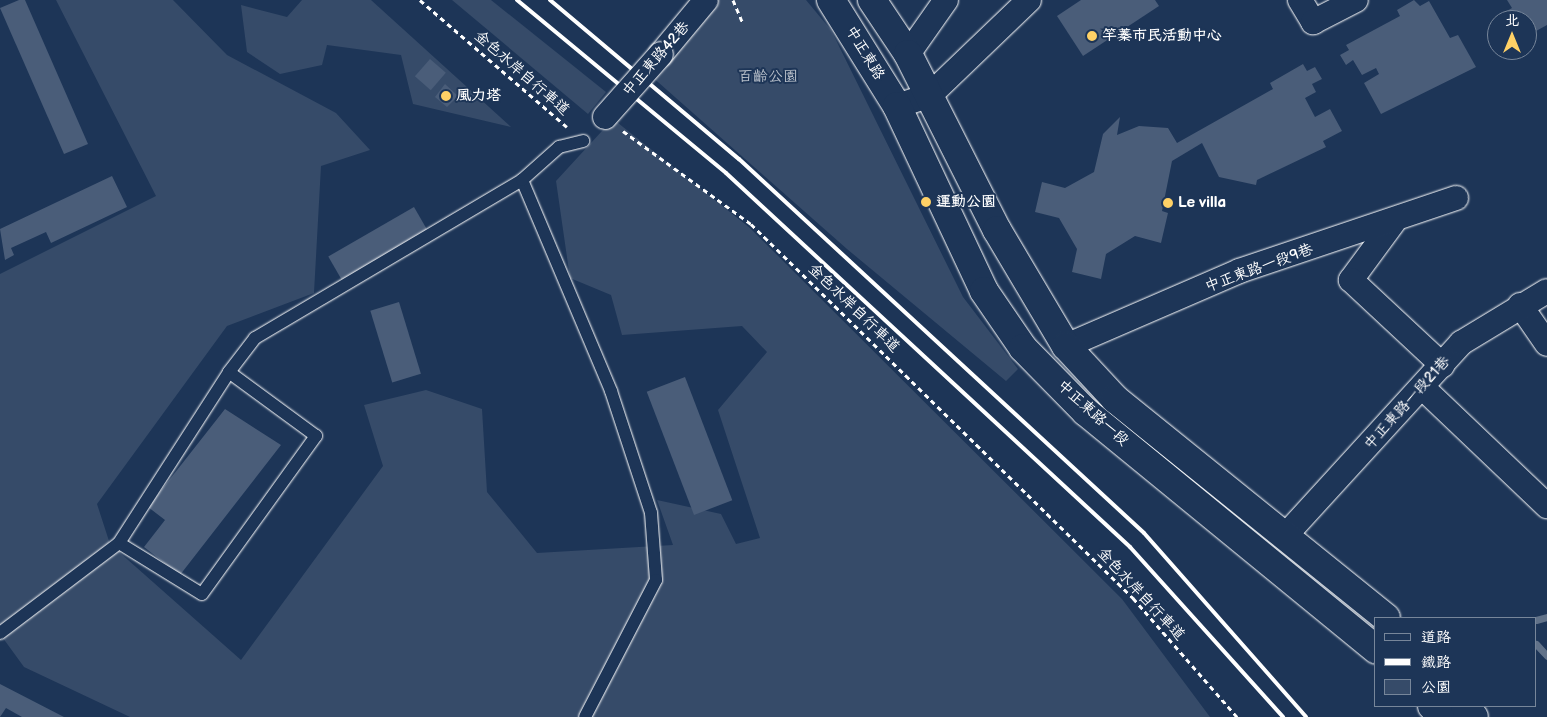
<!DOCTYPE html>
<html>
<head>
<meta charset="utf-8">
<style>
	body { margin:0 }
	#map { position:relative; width:1547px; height:717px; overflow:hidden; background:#1d3557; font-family:"Balsamiq Sans","LXGW WenKai TC",sans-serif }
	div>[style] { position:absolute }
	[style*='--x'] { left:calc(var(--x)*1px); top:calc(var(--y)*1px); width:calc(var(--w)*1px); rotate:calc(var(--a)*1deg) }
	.green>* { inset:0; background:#364b69 }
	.stream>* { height:7px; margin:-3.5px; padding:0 3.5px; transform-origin:3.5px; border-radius:3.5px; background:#617289 }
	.building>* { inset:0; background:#4a5d79; transform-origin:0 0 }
	.path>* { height:3px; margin-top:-1.5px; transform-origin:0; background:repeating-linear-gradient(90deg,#fff 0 5px,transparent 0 9px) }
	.roads { filter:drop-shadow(0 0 1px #fff) drop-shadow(0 0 1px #fff) }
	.service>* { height:12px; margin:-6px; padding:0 6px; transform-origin:6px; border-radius:6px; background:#1d3557 }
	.minor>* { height:24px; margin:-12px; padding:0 12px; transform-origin:12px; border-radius:12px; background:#1d3557 }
	.primary>* { height:28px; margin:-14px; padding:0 14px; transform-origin:14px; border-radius:14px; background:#1d3557 }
	.rail>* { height:4px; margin:-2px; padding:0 2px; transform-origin:2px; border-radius:2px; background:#fff }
	.bridges { filter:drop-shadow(0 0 1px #fff) drop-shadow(0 0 1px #fff) }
	.minor-bridge>* { height:24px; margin:-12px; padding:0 12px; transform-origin:12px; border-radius:12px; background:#1d3557 }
	.dots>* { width:14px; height:14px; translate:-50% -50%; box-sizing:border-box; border:2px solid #1d3557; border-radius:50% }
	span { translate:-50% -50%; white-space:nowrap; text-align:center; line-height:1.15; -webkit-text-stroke:4px #1d3557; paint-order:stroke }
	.poi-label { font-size:15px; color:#fff; font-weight:700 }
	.left { translate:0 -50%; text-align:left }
	.street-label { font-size:15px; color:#fff }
	.park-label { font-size:15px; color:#b9c0ca }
	.legend { position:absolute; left:1374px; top:617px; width:162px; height:90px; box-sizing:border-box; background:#1d3557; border:1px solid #77869a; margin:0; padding:6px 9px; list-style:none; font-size:15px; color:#fff }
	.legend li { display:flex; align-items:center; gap:10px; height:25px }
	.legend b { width:25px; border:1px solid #77869a }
	.north { position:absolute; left:1487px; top:10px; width:50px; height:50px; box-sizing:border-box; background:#1d3557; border:1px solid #77869a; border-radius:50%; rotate:0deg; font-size:14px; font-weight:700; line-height:20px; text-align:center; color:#fff }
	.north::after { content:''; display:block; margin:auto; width:18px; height:22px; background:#ffd166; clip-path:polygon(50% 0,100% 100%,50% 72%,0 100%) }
</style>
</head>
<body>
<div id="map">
	<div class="green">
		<div style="clip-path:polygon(56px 0,173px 0,227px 55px,336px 113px,370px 150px,321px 166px,314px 293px,227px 326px,97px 504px,110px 544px,241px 660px,383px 466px,364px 405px,426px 390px,482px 409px,487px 492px,537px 553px,673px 545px,657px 500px,721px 514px,736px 544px,760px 538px,718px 410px,767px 352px,742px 326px,622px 335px,611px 295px,570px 278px,556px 181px,613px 119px,750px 228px,1122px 599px,1210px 717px,130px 717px,24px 667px,0 634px,0 274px,156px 196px)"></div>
		<div style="clip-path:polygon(302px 0,371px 0,511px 127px,413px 104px,401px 55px,327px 45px,322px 65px,280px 74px,247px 52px,241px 5px,287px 17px)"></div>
		<div style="clip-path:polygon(452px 0,491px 0,606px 92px,588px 114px)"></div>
		<div style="clip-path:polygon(713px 0,806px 0,831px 30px,963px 297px,1018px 369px,1006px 381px,847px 249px,650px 75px)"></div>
	</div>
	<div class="stream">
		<div style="--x:1536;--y:620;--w:11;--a:-15"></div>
		<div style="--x:1536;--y:644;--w:16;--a:47"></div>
	</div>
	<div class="building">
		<div style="clip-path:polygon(19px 0,25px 0,88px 144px,64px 154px,0 8px)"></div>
		<div style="clip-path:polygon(1081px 0,1155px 0,1159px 6px,1083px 56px,1057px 16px)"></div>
		<div style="clip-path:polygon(1414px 0,1420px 6px,1429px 1px,1450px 38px,1458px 35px,1476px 67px,1381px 114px,1364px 83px,1379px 74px,1376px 68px,1362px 75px,1353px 60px,1346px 65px,1340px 55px,1349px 50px,1346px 45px,1400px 16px,1397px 10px)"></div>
		<div style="clip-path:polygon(1507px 0,1547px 0,1547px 25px,1527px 36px,1527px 20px,1498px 20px,1496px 17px,1512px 8px)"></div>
		<div style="left:430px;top:59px;width:21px;height:23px;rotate:41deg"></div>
		<div style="clip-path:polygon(1303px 64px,1307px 71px,1315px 67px,1322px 79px,1312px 84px,1316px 92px,1305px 98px,1315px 117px,1330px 109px,1342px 131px,1323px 141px,1326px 147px,1257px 180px,1256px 185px,1219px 177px,1202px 143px,1172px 161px,1162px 211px,1168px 213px,1161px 243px,1135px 236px,1106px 254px,1101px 279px,1072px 272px,1077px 249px,1059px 218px,1035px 212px,1042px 182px,1065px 188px,1094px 172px,1103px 134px,1120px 117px,1117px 135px,1139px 126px,1168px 128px,1177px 143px,1273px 89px,1270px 83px)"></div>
		<div style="clip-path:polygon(445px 84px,458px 96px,447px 107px,435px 97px)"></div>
		<div style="clip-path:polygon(112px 176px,127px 207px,51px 243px,46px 232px,11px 248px,14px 255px,5px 260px,0 229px)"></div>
		<div style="left:414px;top:207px;width:30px;height:99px;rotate:60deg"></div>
		<div style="left:399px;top:302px;width:75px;height:30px;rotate:73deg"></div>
		<div style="left:685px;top:377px;width:132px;height:41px;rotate:69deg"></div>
		<div style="clip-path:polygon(225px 409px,281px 445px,180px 575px,144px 547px,165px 520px,148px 507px)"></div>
		<div style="clip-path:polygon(0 684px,64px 717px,22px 717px,6px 708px,0 717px)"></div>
	</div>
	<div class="path">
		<div style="--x:420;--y:0;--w:194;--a:40.8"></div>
		<div style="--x:733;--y:0;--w:25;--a:67"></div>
		<div style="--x:623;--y:131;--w:158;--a:36"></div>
		<div style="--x:751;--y:224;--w:535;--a:44.39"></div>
		<div style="--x:1133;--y:598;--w:158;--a:48.8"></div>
	</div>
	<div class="roads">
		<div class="service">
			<div style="--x:522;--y:180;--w:229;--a:67.1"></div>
			<div style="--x:611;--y:391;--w:128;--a:71.8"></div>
			<div style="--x:651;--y:513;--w:67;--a:85.7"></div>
			<div style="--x:656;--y:580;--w:154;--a:117.4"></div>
			<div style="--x:119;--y:543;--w:97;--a:31.6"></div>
			<div style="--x:202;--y:594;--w:195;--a:-54.2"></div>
			<div style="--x:316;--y:436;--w:108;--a:-143.7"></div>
			<div style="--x:229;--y:372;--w:43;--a:-52.6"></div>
			<div style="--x:255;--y:338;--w:310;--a:-30.6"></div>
			<div style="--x:522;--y:180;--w:50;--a:-41.7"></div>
			<div style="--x:559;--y:147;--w:25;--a:-14"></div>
			<div style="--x:0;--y:633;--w:149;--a:-37.1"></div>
			<div style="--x:119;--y:543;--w:203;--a:-57.2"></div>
		</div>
		<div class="minor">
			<div style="--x:1300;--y:0;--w:26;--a:59"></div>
			<div style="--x:1313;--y:22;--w:48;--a:-27.1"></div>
			<div style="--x:661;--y:54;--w:70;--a:-50.2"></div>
			<div style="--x:908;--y:54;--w:66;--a:-54.9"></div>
			<div style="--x:897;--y:106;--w:35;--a:-18"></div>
			<div style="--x:930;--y:95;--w:137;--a:-43.8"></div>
			<div style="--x:1393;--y:223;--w:71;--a:126.4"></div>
			<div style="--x:1351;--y:280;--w:125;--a:43"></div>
			<div style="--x:1520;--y:305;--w:47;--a:55.3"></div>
			<div style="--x:1066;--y:346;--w:189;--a:-23.4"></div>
			<div style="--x:1239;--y:271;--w:229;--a:-18.6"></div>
			<div style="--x:1422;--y:387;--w:173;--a:43.6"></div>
			<div style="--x:1284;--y:537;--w:263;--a:-47.6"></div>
			<div style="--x:1461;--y:343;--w:100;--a:-31.2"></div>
		</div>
		<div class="primary">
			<div style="--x:831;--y:0;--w:125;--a:58.1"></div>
			<div style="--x:897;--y:106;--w:204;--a:64.8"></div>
			<div style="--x:984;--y:291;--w:69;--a:55.6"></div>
			<div style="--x:1023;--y:348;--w:90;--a:45.5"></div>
			<div style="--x:1086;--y:412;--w:375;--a:39.3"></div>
			<div style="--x:872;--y:0;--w:65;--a:56.3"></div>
			<div style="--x:908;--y:54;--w:197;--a:63.2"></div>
			<div style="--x:997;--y:230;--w:135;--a:59.3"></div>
			<div style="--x:1066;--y:346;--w:72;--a:47.2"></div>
			<div style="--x:1115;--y:399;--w:348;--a:38.9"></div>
			<div style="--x:1432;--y:706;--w:16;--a:43"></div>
			<div style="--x:1465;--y:706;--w:14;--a:51"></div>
		</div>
	</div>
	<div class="rail">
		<div style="--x:517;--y:0;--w:271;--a:39.6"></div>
		<div style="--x:726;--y:173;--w:551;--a:42.79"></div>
		<div style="--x:1130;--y:547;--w:229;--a:48"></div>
		<div style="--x:550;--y:0;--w:247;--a:40.1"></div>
		<div style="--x:739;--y:159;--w:551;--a:42.72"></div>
		<div style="--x:1144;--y:533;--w:245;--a:48.6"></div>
	</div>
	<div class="bridges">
		<div class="minor-bridge">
			<div style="--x:605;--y:117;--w:84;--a:-48.4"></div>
		</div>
	</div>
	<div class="dots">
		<div style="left:1092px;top:36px;background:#ffd166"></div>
		<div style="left:446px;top:96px;background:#ffd166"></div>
		<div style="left:926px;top:202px;background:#ffd166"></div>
		<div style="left:1168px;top:203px;background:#ffd166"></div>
	</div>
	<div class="poi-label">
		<span class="left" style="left:1102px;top:36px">竿蓁市民活動中心</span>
		<span class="left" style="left:456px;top:96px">風力塔</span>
		<span class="left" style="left:936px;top:202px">運動公園</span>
		<span class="left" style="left:1178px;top:203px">Le villa</span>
	</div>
	<div class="street-label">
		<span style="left:865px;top:53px;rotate:59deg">中正東路</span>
		<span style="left:656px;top:59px;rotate:-49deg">中正東路42巷</span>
		<span style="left:522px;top:73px;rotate:41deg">金色水岸自行車道</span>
		<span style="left:1259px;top:268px;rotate:-20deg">中正東路一段9巷</span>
		<span style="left:854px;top:308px;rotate:44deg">金色水岸自行車道</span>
		<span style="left:1407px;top:403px;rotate:-48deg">中正東路一段21巷</span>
		<span style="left:1093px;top:413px;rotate:42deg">中正東路一段</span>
		<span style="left:1141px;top:594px;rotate:47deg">金色水岸自行車道</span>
	</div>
	<div class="park-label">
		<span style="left:768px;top:77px">百齡公園</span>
	</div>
	<ul class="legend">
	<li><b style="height:6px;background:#1d3557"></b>道路</li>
	<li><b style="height:6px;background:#fff"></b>鐵路</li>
	<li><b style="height:14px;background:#364b69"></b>公園</li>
	</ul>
	<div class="north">北</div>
</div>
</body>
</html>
